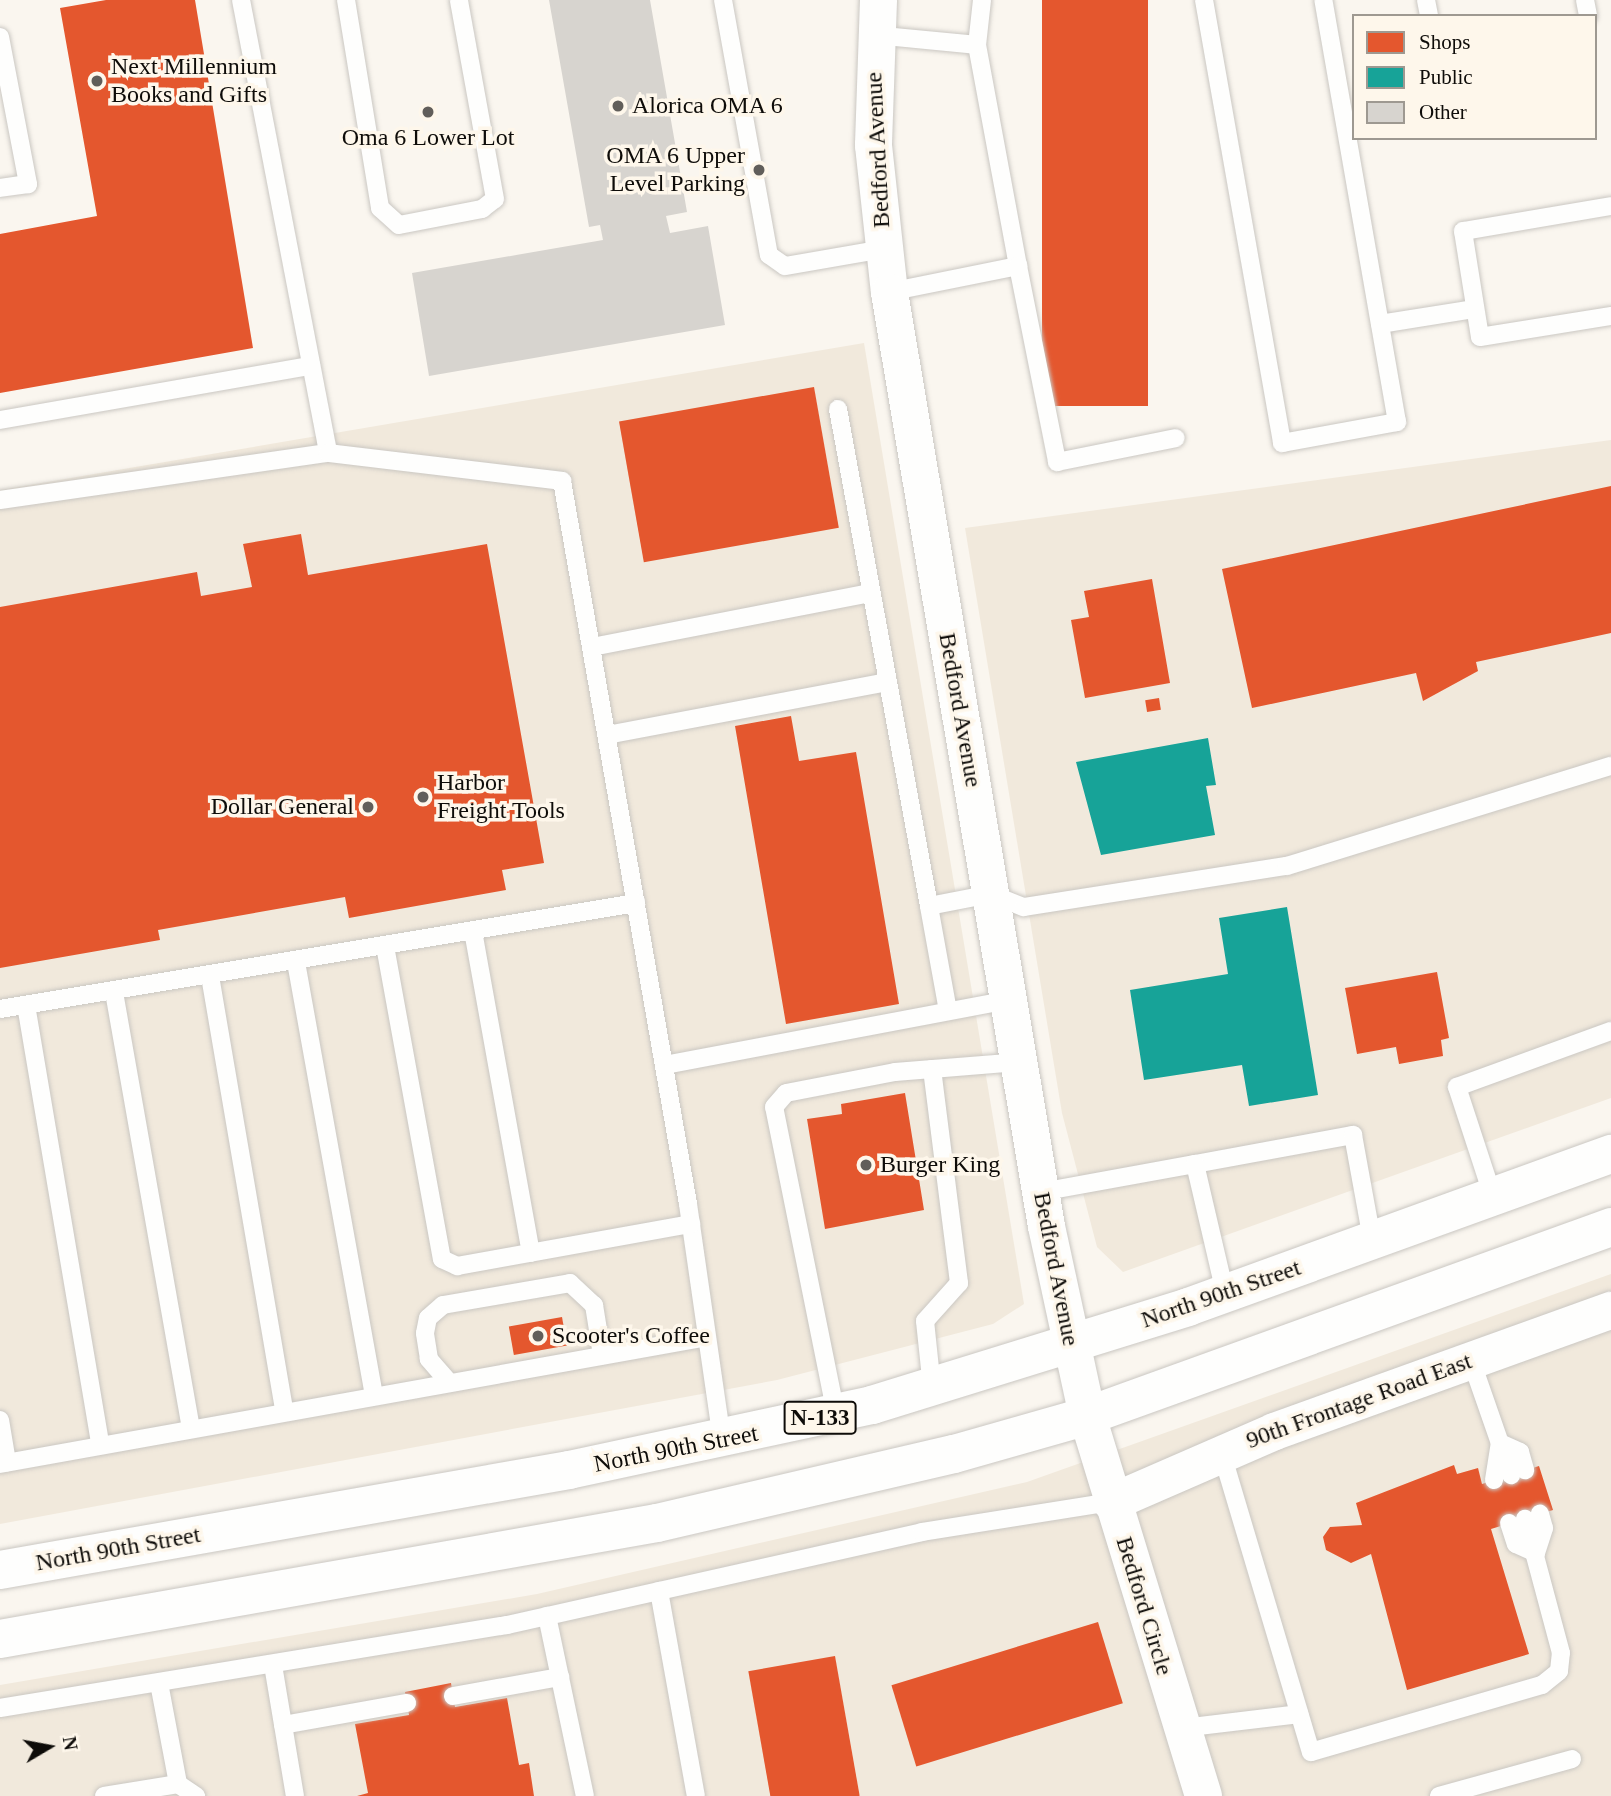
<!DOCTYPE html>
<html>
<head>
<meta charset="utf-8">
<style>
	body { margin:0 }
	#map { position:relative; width:1611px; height:1796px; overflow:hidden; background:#faf6ef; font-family:Georgia,serif }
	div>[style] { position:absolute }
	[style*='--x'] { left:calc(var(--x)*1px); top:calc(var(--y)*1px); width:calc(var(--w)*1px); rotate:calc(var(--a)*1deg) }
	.built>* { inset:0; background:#f1e9dc }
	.shops>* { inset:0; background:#e4572e; transform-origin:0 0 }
	.public>* { inset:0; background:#17a398 }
	.building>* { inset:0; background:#d7d4cf }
	.roads { filter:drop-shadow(0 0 2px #cac7c2) drop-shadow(0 0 2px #cac7c2) }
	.service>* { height:18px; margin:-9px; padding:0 9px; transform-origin:9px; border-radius:9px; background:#fefefd }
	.minor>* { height:37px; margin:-18.5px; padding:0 18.5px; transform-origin:18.5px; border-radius:18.5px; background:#fefefd }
	.primary>* { height:38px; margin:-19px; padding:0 19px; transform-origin:19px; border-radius:19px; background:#fefefd }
	.dots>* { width:19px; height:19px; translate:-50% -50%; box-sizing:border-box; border:4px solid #fef7eb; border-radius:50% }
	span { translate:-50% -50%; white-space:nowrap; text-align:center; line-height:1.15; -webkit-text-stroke:7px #fef7eb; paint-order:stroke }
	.shield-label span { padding:2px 5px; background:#fef7eb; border:2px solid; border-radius:5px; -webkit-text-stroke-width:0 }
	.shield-label { font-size:23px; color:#0e0c09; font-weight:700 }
	.poi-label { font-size:24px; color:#0e0c09 }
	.left { translate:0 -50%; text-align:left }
	.right { translate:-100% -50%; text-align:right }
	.street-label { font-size:24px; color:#0e0c09 }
	.legend { position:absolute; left:1352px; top:14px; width:245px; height:126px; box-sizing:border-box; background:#fef7eb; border:2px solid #9e9991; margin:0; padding:9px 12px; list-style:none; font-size:21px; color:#0e0c09 }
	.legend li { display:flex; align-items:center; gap:14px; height:35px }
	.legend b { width:35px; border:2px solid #9e9991 }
	.north { position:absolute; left:14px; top:1712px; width:70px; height:70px; -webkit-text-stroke:5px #fef7eb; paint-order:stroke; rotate:80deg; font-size:19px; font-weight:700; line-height:28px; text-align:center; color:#0e0c09 }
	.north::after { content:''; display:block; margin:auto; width:24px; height:32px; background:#0e0c09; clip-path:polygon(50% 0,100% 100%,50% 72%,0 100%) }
</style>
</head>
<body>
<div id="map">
	<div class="built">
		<div style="clip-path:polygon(864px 343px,1024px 1304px,993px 1324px,777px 1380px,0 1524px,0 490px)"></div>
		<div style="clip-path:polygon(1611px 440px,1611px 1098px,1123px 1272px,1097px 1247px,1062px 1113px,965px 528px)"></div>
		<div style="clip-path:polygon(1611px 1274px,1611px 1796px,0 1796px,0 1685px,537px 1594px,1027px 1482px)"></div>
	</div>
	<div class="shops">
		<div style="clip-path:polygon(106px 0,195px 0,253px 348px,0 393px,0 234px,97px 216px,60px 8px)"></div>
		<div style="left:1042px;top:0;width:106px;height:406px"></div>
		<div style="left:814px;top:387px;width:143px;height:198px;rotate:80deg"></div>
		<div style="clip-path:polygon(1611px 486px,1611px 633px,1476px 662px,1478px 671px,1423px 701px,1416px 673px,1252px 708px,1222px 569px)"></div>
		<div style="clip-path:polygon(301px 534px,308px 575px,487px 544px,544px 863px,502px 870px,506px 890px,349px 918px,345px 897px,158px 930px,160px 940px,0 968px,0 607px,197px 572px,201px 596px,252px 587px,243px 544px)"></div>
		<div style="clip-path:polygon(1152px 579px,1170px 683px,1085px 698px,1071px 620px,1089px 617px,1084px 591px)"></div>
		<div style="left:1159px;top:698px;width:12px;height:14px;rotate:81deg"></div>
		<div style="clip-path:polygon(791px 716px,799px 761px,856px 752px,899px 1004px,786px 1024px,735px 726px)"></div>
		<div style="clip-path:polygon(1437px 972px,1449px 1038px,1441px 1040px,1443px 1056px,1399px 1064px,1396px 1047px,1357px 1054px,1345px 988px)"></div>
		<div style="clip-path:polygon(905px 1093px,924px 1210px,825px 1229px,807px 1119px,842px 1114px,841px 1104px)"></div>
		<div style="left:562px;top:1317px;width:29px;height:54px;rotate:80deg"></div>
		<div style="clip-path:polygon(1454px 1465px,1457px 1474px,1478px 1468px,1482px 1484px,1539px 1466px,1553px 1510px,1491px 1529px,1529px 1654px,1407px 1690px,1371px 1554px,1351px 1563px,1326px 1550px,1323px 1537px,1330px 1527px,1362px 1525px,1356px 1503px)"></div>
		<div style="left:1098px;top:1622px;width:85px;height:216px;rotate:73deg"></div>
		<div style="left:835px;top:1656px;width:142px;height:88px;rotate:80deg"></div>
		<div style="clip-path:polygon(451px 1683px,455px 1707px,507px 1698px,519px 1765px,529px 1763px,534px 1796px,357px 1796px,368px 1793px,355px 1724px,409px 1715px,405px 1692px)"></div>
	</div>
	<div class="public">
		<div style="clip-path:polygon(1208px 738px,1216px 785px,1206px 786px,1215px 835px,1101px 855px,1076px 762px)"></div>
		<div style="clip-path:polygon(1287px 907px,1318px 1095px,1249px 1106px,1242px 1065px,1144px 1080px,1130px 990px,1228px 974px,1219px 918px)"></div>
	</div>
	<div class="building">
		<div style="clip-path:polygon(549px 0,650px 0,687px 212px,666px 216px,670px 233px,708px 226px,725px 325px,429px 376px,412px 273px,603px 240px,600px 225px,589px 227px)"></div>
	</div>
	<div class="roads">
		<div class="service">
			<div style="--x:241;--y:0;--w:461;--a:79.1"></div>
			<div style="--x:346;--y:0;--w:211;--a:80.7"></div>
			<div style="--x:380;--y:208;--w:25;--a:42"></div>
			<div style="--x:399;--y:225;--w:85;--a:-10.9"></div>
			<div style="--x:482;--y:209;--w:16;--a:-38"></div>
			<div style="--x:495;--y:199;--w:202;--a:-100.3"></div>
			<div style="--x:723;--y:0;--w:259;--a:79.8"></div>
			<div style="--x:769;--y:255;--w:19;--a:35"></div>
			<div style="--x:785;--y:266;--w:99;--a:-9.8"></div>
			<div style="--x:982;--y:0;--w:45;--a:96.3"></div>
			<div style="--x:977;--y:45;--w:225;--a:79.5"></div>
			<div style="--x:1204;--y:0;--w:450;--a:80"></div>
			<div style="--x:1282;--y:443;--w:117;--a:-10.3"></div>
			<div style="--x:1397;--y:422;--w:428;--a:-99.9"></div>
			<div style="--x:1426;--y:0;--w:16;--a:79"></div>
			<div style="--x:1585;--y:0;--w:16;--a:79"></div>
			<div style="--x:874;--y:35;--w:103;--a:5.5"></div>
			<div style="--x:0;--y:37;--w:150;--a:79.2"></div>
			<div style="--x:28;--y:184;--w:28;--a:172"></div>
			<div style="--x:1611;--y:206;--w:150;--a:170.4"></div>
			<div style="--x:1463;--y:231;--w:107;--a:80.9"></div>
			<div style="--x:1480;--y:337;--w:133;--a:-9.1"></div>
			<div style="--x:889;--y:292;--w:132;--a:-11.4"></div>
			<div style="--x:1018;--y:266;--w:200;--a:78.7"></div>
			<div style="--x:1057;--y:462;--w:121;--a:-11.4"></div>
			<div style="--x:1380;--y:324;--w:96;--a:-9"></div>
			<div style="--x:838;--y:409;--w:505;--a:79.62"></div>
			<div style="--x:0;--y:420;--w:316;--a:-9.9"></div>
			<div style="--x:0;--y:500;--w:331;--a:-8.2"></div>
			<div style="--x:328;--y:453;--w:236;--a:6.8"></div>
			<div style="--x:562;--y:481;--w:734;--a:80.11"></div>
			<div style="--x:688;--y:1204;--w:238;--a:81.8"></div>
			<div style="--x:592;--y:647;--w:284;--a:-11"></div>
			<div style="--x:607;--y:735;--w:286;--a:-10.7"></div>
			<div style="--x:473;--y:931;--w:327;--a:79.8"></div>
			<div style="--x:385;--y:946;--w:318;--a:79.7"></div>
			<div style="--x:442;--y:1259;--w:17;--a:25"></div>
			<div style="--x:457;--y:1266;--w:238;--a:-10.2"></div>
			<div style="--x:296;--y:962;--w:439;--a:79.8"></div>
			<div style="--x:210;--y:976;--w:440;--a:80.3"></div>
			<div style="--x:114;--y:992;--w:442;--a:80"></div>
			<div style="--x:26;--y:1005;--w:445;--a:80.4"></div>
			<div style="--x:0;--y:1009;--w:645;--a:-9.46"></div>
			<div style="--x:948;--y:1011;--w:107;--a:-100.3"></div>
			<div style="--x:929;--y:906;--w:63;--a:-11"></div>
			<div style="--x:991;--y:894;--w:35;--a:22"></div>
			<div style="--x:1024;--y:907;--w:266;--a:-8.9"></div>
			<div style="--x:1287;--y:866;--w:339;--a:-17.2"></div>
			<div style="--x:665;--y:1065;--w:349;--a:-10.7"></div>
			<div style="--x:932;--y:1069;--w:216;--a:82.8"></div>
			<div style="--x:959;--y:1283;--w:51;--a:131.8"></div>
			<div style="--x:925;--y:1321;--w:67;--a:84"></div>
			<div style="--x:1195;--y:1164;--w:161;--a:-10.4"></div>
			<div style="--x:1353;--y:1135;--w:107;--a:79.7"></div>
			<div style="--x:1041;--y:1192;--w:157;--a:-10.3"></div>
			<div style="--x:1195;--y:1164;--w:132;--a:76.9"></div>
			<div style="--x:1493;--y:1197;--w:116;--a:-108.1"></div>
			<div style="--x:1457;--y:1087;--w:164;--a:-20"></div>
			<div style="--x:1471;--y:1360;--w:122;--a:70.8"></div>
			<div style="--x:447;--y:1380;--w:28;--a:-131"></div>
			<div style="--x:429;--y:1359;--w:26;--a:-99"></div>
			<div style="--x:425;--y:1333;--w:15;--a:-79"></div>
			<div style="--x:428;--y:1318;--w:20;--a:-41"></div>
			<div style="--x:443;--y:1305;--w:129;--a:-9.8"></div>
			<div style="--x:570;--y:1283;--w:33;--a:43"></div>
			<div style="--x:594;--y:1305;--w:51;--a:80.9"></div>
			<div style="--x:836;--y:1414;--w:313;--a:-101.4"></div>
			<div style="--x:774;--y:1107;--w:18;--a:-49"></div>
			<div style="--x:786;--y:1093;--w:111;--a:-10.9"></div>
			<div style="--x:895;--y:1072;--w:123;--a:-4.6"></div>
			<div style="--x:0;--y:1420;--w:43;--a:80.5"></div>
			<div style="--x:1500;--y:1443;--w:22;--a:24"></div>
			<div style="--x:1520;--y:1452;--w:19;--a:74"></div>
			<div style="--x:1222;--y:1454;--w:311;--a:73.4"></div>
			<div style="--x:1311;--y:1752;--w:241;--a:-16.2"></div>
			<div style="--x:1542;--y:1685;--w:22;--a:-39"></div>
			<div style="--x:1559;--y:1671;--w:18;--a:-84"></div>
			<div style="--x:1561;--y:1653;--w:139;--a:-105"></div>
			<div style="--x:0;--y:1464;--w:718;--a:-10.18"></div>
			<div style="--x:1494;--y:1480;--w:37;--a:-81"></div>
			<div style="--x:1509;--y:1523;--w:22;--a:72"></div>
			<div style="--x:1516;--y:1544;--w:22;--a:24"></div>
			<div style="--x:1536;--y:1553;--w:26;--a:-72"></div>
			<div style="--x:1544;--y:1528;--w:15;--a:-106"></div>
			<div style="--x:659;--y:1591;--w:208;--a:79.8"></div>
			<div style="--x:547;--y:1616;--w:184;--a:78.1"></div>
			<div style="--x:273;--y:1665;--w:133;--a:80.5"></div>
			<div style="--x:159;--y:1683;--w:103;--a:79.3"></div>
			<div style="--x:178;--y:1784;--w:22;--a:34"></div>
			<div style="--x:453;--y:1696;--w:109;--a:-10.1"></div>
			<div style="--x:0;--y:1708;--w:514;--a:-9.3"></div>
			<div style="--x:507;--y:1625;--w:425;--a:-12.6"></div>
			<div style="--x:922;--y:1532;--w:191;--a:-9"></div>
			<div style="--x:283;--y:1725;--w:126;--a:-10.1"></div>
			<div style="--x:1182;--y:1728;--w:118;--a:-6.8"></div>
			<div style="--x:104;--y:1796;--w:75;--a:-9.2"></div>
			<div style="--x:1439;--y:1796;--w:138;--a:-15.5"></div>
		</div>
		<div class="minor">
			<div style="--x:878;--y:0;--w:145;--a:92"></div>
			<div style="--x:873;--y:145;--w:148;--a:83.8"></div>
			<div style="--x:889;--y:292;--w:947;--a:80.46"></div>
			<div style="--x:1046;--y:1226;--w:194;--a:77.8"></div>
			<div style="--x:1087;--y:1416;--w:397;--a:73"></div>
			<div style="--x:1111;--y:1502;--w:178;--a:-23.5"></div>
			<div style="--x:1274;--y:1431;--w:358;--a:-19.8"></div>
		</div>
		<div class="primary">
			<div style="--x:0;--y:1570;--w:578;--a:-9.97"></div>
			<div style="--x:569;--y:1470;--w:310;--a:-12.1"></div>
			<div style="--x:872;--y:1405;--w:331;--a:-17.2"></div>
			<div style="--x:1188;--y:1307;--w:450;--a:-19.9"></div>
			<div style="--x:0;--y:1639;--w:667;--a:-10.01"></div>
			<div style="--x:657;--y:1523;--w:305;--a:-13.1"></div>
			<div style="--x:954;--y:1454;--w:138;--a:-15.9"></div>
			<div style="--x:1087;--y:1416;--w:557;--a:-19.83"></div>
		</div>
	</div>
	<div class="dots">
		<div style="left:97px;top:81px;background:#615e5a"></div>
		<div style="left:618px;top:106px;background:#615e5a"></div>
		<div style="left:428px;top:112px;background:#615e5a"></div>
		<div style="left:759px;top:170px;background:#615e5a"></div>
		<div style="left:423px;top:797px;background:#615e5a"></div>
		<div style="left:368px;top:807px;background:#615e5a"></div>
		<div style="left:866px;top:1165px;background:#615e5a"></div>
		<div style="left:538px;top:1336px;background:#615e5a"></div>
	</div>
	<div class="shield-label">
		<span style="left:820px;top:1418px">N-133</span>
	</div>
	<div class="poi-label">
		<span class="left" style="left:111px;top:81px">Next Millennium<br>Books and Gifts</span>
		<span class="left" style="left:632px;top:106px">Alorica OMA 6</span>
		<span style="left:428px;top:138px">Oma 6 Lower Lot</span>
		<span class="right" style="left:745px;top:170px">OMA 6 Upper<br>Level Parking</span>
		<span class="left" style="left:437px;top:797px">Harbor<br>Freight Tools</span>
		<span class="right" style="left:354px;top:807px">Dollar General</span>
		<span class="left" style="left:880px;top:1165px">Burger King</span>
		<span class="left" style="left:552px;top:1336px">Scooter's Coffee</span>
	</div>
	<div class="street-label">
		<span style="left:878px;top:150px;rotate:-93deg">Bedford Avenue</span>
		<span style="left:960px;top:710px;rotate:80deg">Bedford Avenue</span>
		<span style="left:1056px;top:1269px;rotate:79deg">Bedford Avenue</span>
		<span style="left:1221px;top:1294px;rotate:-19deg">North 90th Street</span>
		<span style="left:1359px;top:1401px;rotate:-20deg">90th Frontage Road East</span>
		<span style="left:676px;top:1449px;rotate:-11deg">North 90th Street</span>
		<span style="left:118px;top:1549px;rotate:-10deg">North 90th Street</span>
		<span style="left:1144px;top:1606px;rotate:73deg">Bedford Circle</span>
	</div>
	<ul class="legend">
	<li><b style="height:19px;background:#e4572e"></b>Shops</li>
	<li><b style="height:19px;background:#17a398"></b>Public</li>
	<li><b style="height:19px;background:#d7d4cf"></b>Other</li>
	</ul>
	<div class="north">N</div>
</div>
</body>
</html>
